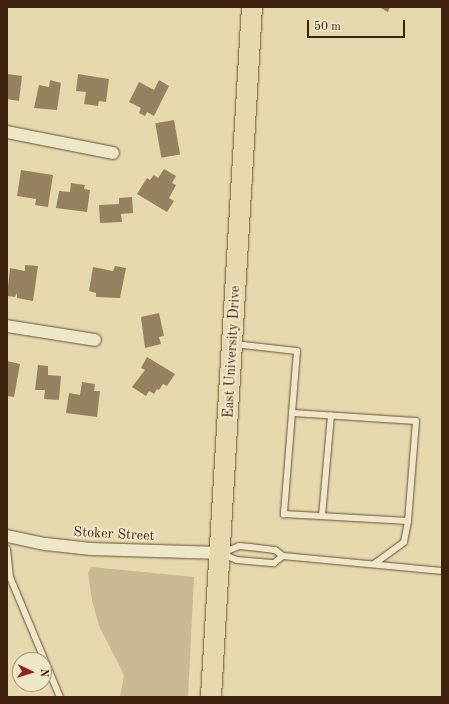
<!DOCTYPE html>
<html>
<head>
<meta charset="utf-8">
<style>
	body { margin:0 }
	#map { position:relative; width:449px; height:704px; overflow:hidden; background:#e5d8ac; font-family:"Old Standard TT",serif }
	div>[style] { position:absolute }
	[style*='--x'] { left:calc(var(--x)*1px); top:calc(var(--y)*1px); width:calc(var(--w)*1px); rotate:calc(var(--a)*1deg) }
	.green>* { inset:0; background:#c9b991 }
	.building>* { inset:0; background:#958160; transform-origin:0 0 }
	.roads { filter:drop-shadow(0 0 1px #685036) drop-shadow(0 0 1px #685036) }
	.service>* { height:6px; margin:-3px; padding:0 3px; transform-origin:3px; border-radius:3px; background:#eee6c9 }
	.minor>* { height:12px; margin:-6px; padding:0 6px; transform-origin:6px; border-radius:6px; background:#eee6c9 }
	.primary>* { height:20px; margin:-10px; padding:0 10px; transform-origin:10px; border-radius:10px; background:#e5d8ac }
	span { translate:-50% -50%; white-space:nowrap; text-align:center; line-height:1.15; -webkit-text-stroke:4px #eee6c9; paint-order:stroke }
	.street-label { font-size:14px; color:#3f230e }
	.frame { position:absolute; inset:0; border:8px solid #3f230e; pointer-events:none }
	.north { position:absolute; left:12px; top:652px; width:40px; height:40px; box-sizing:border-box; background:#eee6c9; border:1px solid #a8987e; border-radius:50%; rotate:94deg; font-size:11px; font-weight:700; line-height:16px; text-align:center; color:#3f230e }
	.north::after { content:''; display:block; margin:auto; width:14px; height:18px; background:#8f2418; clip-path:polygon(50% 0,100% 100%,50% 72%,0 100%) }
	.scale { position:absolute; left:307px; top:20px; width:98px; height:18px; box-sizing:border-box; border:2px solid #3f230e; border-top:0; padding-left:5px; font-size:12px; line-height:14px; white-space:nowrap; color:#3f230e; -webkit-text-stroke:3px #eee6c9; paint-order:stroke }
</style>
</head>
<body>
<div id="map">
	<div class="green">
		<div style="clip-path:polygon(91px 567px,194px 577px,188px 697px,120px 697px,124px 675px,99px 626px,92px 600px,88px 573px)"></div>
	</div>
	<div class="building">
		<div style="clip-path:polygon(379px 7px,390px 7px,388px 12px)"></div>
		<div style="clip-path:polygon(7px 74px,22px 76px,19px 101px,7px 99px)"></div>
		<div style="clip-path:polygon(78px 74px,109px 79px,106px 102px,99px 101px,98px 106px,84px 104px,86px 92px,76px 91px)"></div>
		<div style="clip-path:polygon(50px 80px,61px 83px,57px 110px,34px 108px,39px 85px,49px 87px)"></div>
		<div style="clip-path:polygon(159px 80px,169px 86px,154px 116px,147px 112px,145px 116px,139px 113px,141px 108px,129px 102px,139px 82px,154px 90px)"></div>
		<div style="left:174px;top:120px;width:35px;height:19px;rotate:80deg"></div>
		<div style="clip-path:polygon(164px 169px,176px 176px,172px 183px,176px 185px,169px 198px,174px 201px,167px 212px,137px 194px,147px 178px,150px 180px,154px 175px,158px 178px)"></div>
		<div style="clip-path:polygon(21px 170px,53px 175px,48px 207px,35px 205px,36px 199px,17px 196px)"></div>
		<div style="clip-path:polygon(71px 183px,85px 185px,84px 189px,90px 190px,87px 212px,56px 208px,59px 191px,70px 192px)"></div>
		<div style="clip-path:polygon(132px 197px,133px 213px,121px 214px,122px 222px,100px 223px,99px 205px,119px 204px,119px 198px)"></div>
		<div style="clip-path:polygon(25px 265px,38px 266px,33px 301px,17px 298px,17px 293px,15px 297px,7px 296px,10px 268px,25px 271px)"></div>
		<div style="clip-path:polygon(115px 266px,126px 268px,120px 298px,96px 297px,96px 293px,89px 291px,93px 267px,113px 271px)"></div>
		<div style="clip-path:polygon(159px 313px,164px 336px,159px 337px,161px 344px,145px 348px,141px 317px)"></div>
		<div style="clip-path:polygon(147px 357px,175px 374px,167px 386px,163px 384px,159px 390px,157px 389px,154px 394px,149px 391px,146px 396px,132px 387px,145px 370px,141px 368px)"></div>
		<div style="clip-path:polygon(7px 361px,20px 364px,14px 397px,7px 396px)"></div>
		<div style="clip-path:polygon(38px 365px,48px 366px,48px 375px,61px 376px,59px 400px,44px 399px,45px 390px,35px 390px)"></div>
		<div style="clip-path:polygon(82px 382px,95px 384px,94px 391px,100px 391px,97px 417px,66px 413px,69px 393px,80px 395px)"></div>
	</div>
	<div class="roads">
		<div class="service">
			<div style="--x:234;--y:344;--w:63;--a:6.3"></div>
			<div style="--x:297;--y:351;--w:164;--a:94.6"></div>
			<div style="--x:284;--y:514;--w:124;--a:3.2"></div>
			<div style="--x:408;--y:521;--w:100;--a:-85.4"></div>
			<div style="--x:416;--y:421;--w:124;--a:-176.3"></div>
			<div style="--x:322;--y:516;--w:101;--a:-84.9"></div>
			<div style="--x:7;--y:549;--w:28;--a:84"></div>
			<div style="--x:10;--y:577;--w:130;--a:67.4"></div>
			<div style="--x:222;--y:553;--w:18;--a:-22"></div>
			<div style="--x:239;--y:546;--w:11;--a:5"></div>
			<div style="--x:250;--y:547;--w:25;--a:7"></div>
			<div style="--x:275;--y:550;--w:10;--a:37"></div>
			<div style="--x:283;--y:556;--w:160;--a:5.4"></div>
			<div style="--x:222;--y:554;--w:16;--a:22"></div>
			<div style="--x:237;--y:560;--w:37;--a:5"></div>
			<div style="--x:274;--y:563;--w:11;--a:-38"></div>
			<div style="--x:374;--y:564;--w:37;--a:-36"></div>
			<div style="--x:404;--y:542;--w:21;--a:-79"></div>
		</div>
		<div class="minor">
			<div style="--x:7;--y:132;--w:108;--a:11.2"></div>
			<div style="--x:7;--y:326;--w:89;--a:9"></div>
			<div style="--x:7;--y:536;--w:40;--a:12"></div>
			<div style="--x:46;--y:544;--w:45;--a:6.3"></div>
			<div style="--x:91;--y:549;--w:130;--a:1.8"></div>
		</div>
		<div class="primary">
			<div style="--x:211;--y:697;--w:691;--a:-86.6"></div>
		</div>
	</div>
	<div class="street-label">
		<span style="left:232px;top:352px;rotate:-87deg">East University Drive</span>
		<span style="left:114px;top:534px;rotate:3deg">Stoker Street</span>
	</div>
	<div class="frame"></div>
	<div class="north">N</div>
	<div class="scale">50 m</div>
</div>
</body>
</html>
